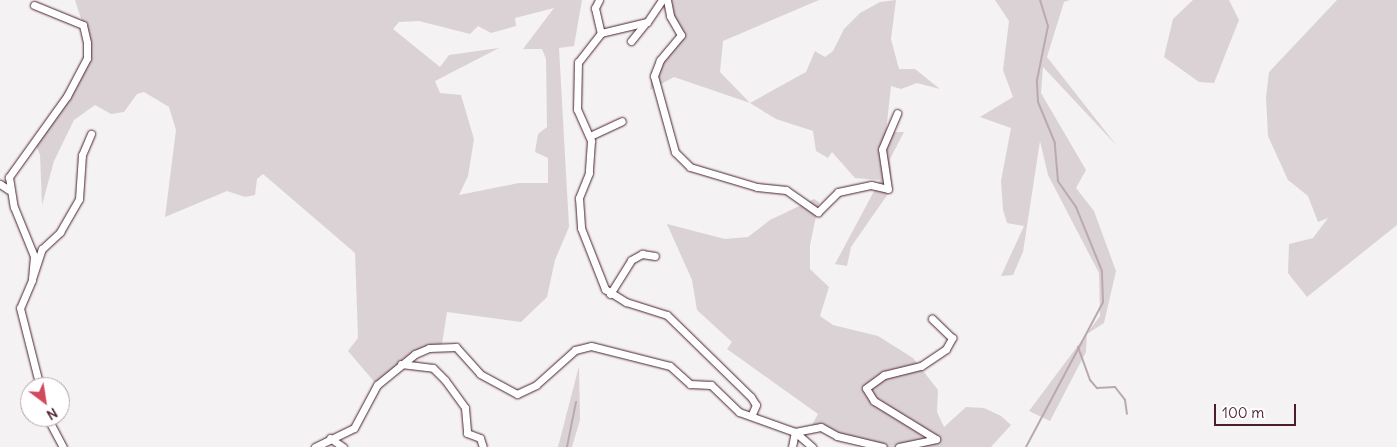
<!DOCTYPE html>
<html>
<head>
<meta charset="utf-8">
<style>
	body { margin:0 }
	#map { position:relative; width:1397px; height:447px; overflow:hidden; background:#f4f2f2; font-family:Delius,sans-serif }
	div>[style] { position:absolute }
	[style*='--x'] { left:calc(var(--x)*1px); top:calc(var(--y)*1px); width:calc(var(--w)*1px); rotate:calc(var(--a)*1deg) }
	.green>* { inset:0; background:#dbd2d5 }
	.stream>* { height:2px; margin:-1px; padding:0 1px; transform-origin:1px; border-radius:1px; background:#baa9ae }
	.roads { filter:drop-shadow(0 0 1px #4a1f2b) drop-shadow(0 0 1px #4a1f2b) }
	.minor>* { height:7px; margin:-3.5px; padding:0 3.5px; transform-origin:3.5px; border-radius:3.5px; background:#fff }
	span { translate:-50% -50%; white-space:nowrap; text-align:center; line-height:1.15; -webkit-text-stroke:5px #fff; paint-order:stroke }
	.north { position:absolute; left:20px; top:377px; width:50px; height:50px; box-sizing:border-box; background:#fff; border:1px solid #b7a5aa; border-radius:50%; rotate:149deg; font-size:14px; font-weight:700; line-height:20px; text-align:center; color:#4a1f2b }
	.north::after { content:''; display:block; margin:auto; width:18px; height:22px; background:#d1495b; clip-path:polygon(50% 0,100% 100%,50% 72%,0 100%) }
	.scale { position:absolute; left:1214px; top:404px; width:82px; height:22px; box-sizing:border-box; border:2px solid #4a1f2b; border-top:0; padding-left:6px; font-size:15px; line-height:18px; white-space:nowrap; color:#4a1f2b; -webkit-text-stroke:4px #fff; paint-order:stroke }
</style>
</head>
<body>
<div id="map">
	<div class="green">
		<div style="clip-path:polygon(evenodd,75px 0,582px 0,574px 46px,559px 48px,569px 227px,555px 260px,547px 297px,521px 322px,447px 312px,442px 344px,428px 347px,377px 385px,348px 351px,358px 338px,355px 253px,263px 174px,257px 179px,255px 195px,245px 197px,227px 191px,165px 217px,176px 130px,169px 107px,144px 92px,137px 94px,124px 112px,111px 114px,95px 105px,74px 120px,54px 161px,42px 205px,40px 155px,34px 140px,87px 58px,85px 31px,75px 0,554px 8px,523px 49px,542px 49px,546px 59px,547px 127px,538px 134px,535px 152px,548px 158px,548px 183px,519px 183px,459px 195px,468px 176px,474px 139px,461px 95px,440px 93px,435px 81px,499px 48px,449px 55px,440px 67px,393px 29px,399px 22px,419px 21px,470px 34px,478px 26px,491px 33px,516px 26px,515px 18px,554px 8px)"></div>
		<div style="clip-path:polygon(659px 0,819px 0,723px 41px,720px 72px,750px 103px,806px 72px,815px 51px,825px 57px,833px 51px,844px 29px,860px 13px,880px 2px,896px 0,891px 39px,899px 69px,915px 69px,940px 89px,917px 83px,901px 89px,891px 86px,886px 132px,904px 132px,890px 159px,892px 188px,851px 247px,847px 266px,835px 264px,880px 180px,855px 178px,832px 152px,828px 158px,816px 151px,813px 131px,776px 119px,750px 103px,674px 77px,650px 90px,652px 74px,678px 33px)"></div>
		<div style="clip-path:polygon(995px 0,1070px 0,1064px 2px,1047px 57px,1117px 146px,1043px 67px,1041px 93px,1086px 170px,1076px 188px,1094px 211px,1116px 271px,1104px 323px,1087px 334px,1086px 352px,1050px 421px,1029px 411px,1100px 316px,1099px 273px,1048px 175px,1040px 141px,1023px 252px,1013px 275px,1001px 276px,1024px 226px,1007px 223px,1003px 210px,1001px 181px,1011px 128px,980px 117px,1013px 97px,1003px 70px,1009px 21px)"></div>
		<div style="clip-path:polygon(1193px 0,1229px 0,1239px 20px,1214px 83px,1199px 82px,1164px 57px,1173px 19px)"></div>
		<div style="clip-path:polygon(1337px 0,1397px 0,1397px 225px,1307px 297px,1288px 273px,1289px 244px,1313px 238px,1328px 218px,1318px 222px,1308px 196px,1288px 180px,1268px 136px,1266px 97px,1269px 72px)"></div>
		<div style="clip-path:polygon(814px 199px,819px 202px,810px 245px,810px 269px,829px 287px,820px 316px,833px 325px,878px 336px,913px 358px,938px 390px,937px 412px,944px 427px,966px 407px,984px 408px,1001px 416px,1011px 425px,991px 447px,881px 447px,812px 425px,818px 414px,727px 349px,732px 342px,697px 310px,692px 280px,667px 224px,725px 239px,748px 237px,770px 220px)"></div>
		<div style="clip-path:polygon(579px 366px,580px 420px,572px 447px,558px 447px)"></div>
	</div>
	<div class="stream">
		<div style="--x:1078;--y:347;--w:35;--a:70"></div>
		<div style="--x:1090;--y:380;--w:11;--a:49"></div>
		<div style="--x:1097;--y:388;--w:18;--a:-3"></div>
		<div style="--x:1115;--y:387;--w:16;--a:52"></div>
		<div style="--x:1125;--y:400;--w:14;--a:82"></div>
		<div style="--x:567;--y:447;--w:46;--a:-78.7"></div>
		<div style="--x:1026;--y:447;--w:164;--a:-62"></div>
		<div style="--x:1103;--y:302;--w:31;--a:-92"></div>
		<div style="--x:1102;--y:271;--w:69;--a:-112.1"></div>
		<div style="--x:1076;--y:207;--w:32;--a:-125"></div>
		<div style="--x:1058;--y:181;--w:38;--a:-95"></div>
		<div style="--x:1055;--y:143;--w:44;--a:-112.5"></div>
		<div style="--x:1038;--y:102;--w:22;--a:-93"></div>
		<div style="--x:1037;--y:80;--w:55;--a:-78.5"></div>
		<div style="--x:1048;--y:26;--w:27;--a:-107"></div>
	</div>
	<div class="roads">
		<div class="minor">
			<div style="--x:599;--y:0;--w:9;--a:117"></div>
			<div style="--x:595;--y:8;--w:26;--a:77"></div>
			<div style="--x:662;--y:0;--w:27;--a:124"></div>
			<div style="--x:647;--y:22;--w:47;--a:166.6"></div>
			<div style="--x:601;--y:33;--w:37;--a:128"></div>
			<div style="--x:578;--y:62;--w:47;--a:91.2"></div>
			<div style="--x:577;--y:109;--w:35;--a:66"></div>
			<div style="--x:591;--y:141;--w:32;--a:94"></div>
			<div style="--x:589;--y:173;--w:27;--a:112"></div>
			<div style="--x:579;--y:198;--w:30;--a:86"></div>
			<div style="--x:581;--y:228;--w:66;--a:68.5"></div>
			<div style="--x:605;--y:289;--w:25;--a:32"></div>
			<div style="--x:626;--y:302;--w:43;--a:17.6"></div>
			<div style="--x:667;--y:315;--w:117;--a:44.3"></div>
			<div style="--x:751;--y:397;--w:9;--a:58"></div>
			<div style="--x:756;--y:405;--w:12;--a:114"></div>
			<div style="--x:667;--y:0;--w:16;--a:79"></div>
			<div style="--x:670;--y:16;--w:22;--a:60"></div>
			<div style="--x:681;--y:35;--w:33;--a:130"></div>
			<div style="--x:660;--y:60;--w:17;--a:111"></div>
			<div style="--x:654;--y:76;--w:79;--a:74.6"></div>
			<div style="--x:675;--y:152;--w:21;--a:45"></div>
			<div style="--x:690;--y:167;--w:70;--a:16.6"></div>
			<div style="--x:757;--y:187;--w:29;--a:6"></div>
			<div style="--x:786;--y:190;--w:39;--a:35"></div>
			<div style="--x:818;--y:212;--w:28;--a:-45"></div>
			<div style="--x:838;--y:192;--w:34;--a:-12"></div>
			<div style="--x:871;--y:185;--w:17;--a:13"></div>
			<div style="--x:888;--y:189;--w:40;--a:-98.5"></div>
			<div style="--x:882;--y:149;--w:39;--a:-67"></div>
			<div style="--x:34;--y:5;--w:53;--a:22.2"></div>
			<div style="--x:83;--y:25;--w:18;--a:77"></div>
			<div style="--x:87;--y:43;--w:15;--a:90"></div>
			<div style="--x:87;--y:58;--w:43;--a:117.8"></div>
			<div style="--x:67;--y:96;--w:100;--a:125.6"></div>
			<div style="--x:9;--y:177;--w:30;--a:81"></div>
			<div style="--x:14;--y:207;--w:53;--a:67.8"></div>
			<div style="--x:34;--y:256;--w:24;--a:95"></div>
			<div style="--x:32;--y:280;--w:30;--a:113"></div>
			<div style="--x:20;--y:308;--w:81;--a:75.8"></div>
			<div style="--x:631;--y:41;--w:22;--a:-51"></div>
			<div style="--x:590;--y:136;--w:35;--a:-25"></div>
			<div style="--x:0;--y:184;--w:11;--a:34"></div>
			<div style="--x:32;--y:279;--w:32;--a:-72"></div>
			<div style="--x:42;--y:249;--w:25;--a:-43"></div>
			<div style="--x:60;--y:232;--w:38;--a:-60"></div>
			<div style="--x:79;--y:199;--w:44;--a:-86.1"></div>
			<div style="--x:82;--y:155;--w:23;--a:-67"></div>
			<div style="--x:610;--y:294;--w:40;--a:-58"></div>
			<div style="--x:631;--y:260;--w:13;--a:-29"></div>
			<div style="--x:642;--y:254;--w:13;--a:9"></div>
			<div style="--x:401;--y:364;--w:32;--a:7"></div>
			<div style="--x:433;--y:368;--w:17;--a:45"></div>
			<div style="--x:445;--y:380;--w:34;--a:54"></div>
			<div style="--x:465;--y:408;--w:25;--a:85"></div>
			<div style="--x:467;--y:433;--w:14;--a:21"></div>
			<div style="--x:480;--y:438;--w:9;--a:72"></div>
			<div style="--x:47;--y:417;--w:34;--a:62"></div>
			<div style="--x:330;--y:438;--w:16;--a:35"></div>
			<div style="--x:315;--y:447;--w:43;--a:-26"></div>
			<div style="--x:354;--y:428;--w:49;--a:-61.9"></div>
			<div style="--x:377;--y:385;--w:49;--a:-39.2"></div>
			<div style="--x:415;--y:354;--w:15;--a:-23"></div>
			<div style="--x:429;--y:348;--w:27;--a:-2"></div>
			<div style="--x:456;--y:347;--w:36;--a:48"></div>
			<div style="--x:480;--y:374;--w:42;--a:28.4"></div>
			<div style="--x:517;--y:394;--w:21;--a:-25"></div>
			<div style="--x:536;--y:385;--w:52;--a:-41.9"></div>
			<div style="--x:575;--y:350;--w:16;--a:-14"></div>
			<div style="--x:591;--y:346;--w:81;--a:14.2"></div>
			<div style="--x:670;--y:366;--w:27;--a:42"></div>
			<div style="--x:690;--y:384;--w:21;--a:3"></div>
			<div style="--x:711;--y:385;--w:39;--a:44"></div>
			<div style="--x:739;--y:412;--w:59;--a:19.7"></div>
			<div style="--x:795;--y:432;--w:26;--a:-11"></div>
			<div style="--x:821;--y:427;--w:18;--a:29"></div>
			<div style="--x:837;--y:436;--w:47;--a:13.4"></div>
			<div style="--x:792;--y:447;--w:15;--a:-79"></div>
			<div style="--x:795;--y:432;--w:23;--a:41"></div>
			<div style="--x:899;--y:447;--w:38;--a:-12"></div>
			<div style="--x:936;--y:439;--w:73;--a:-148.5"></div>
			<div style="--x:874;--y:401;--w:15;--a:-122"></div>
			<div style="--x:866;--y:388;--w:22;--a:-36"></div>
			<div style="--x:884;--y:375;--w:38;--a:-14"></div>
			<div style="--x:921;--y:366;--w:30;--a:-34"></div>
			<div style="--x:946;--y:349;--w:13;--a:-61"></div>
			<div style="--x:952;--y:338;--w:28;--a:-136"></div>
		</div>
	</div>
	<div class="north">N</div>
	<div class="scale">100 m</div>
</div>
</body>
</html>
